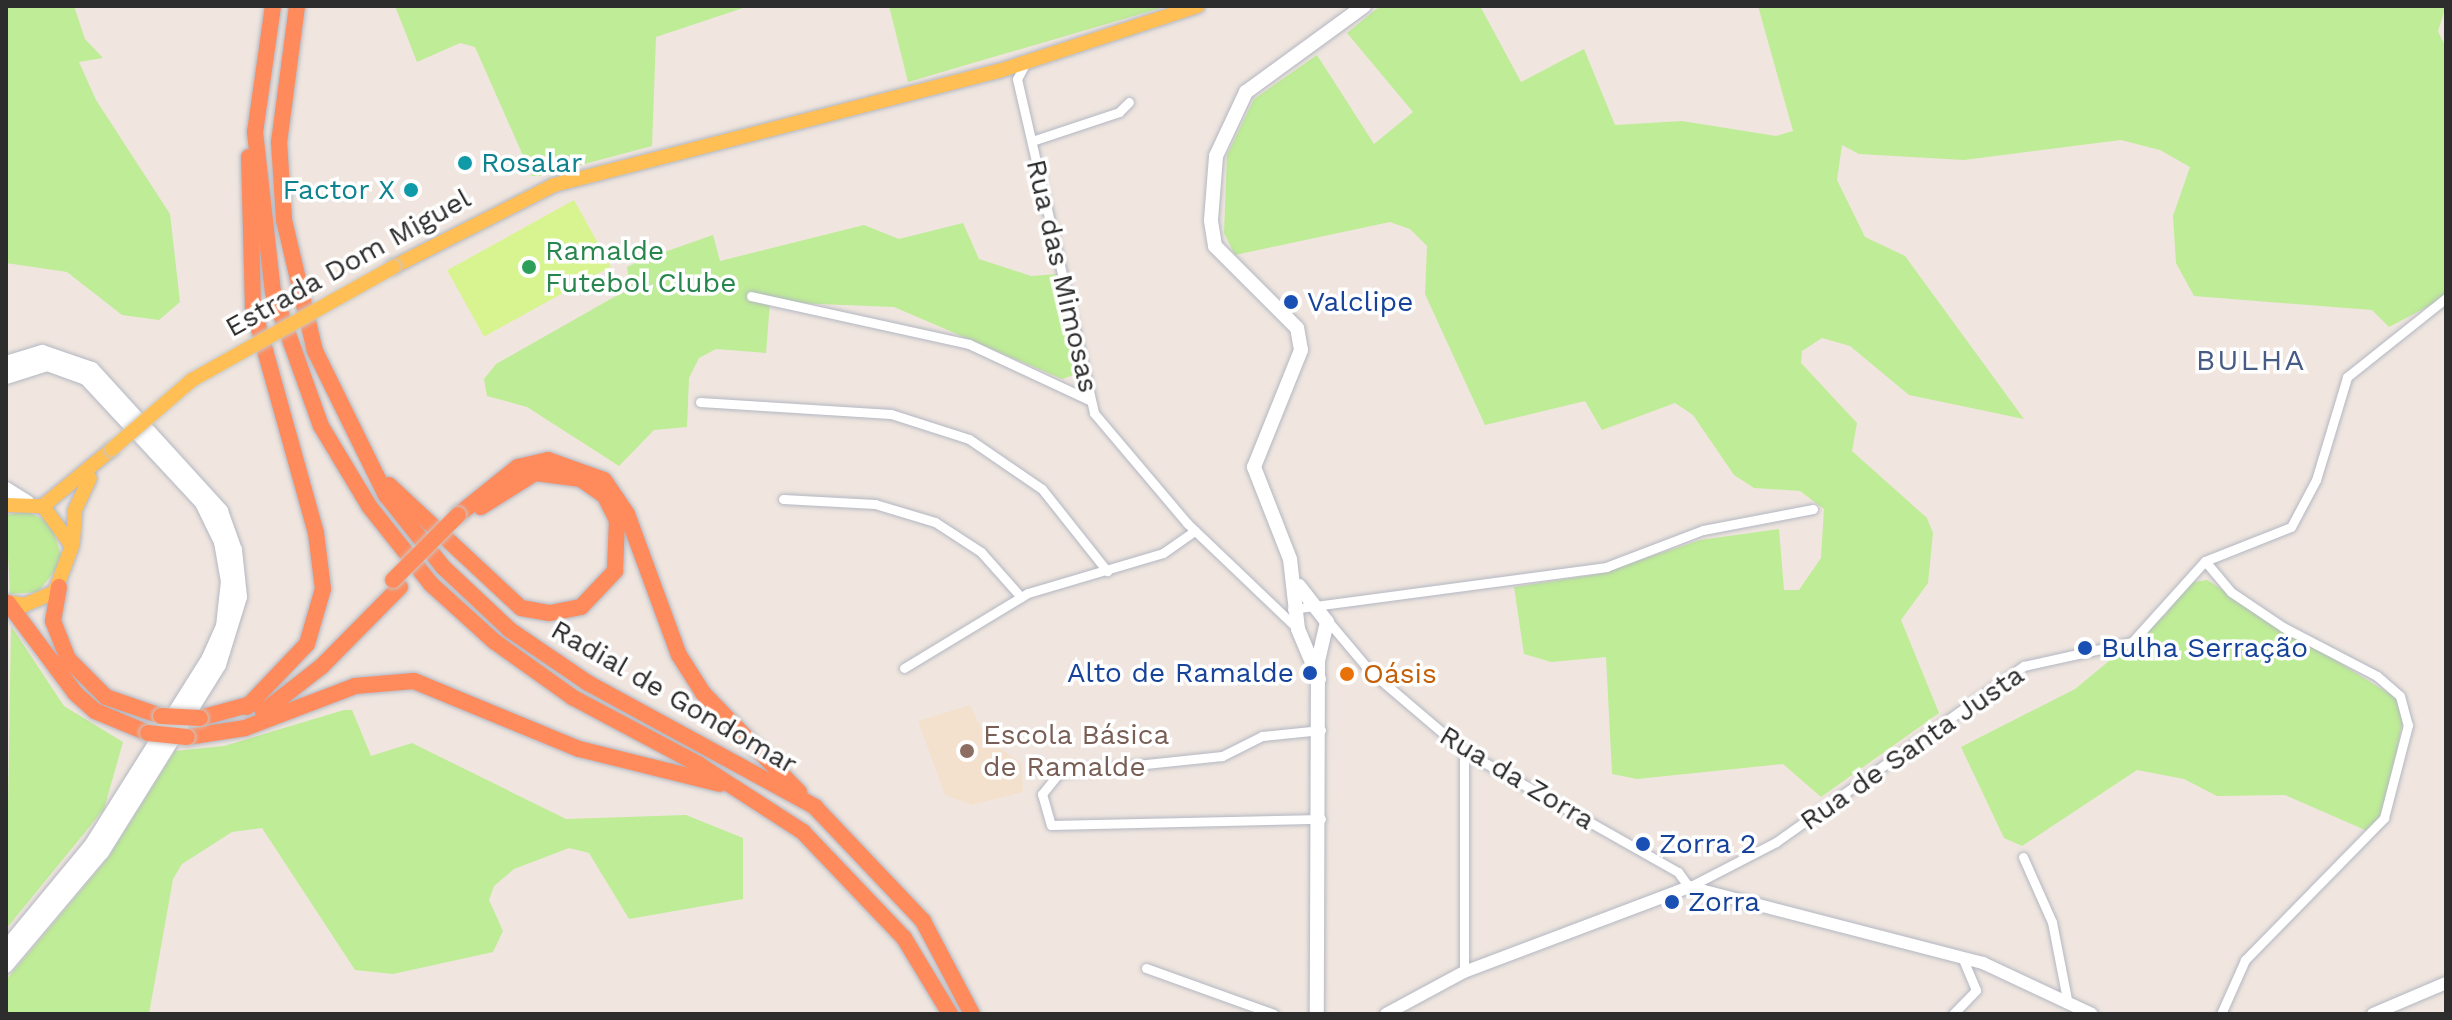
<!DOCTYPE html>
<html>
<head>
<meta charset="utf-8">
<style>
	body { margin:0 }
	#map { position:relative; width:2452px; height:1020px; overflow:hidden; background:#f0e6df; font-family:"Work Sans",sans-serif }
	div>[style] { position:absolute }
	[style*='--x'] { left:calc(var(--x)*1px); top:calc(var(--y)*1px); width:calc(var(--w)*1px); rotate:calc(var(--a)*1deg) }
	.education>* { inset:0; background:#f3e1cd }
	.green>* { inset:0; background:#bfec96 }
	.pitch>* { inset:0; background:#d8f491; transform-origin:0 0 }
	.roads { filter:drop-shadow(0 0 2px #b3b7c2) drop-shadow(0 0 2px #b3b7c2) }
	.minor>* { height:9px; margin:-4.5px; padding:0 4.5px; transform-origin:4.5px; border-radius:4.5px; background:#fff }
	.tertiary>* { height:12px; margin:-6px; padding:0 6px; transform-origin:6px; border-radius:6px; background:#fff }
	.secondary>* { height:14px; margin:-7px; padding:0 7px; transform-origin:7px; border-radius:7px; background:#fff }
	.primary>* { height:14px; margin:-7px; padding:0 7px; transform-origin:7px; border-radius:7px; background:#ffbf55 }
	.motorway>* { height:16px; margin:-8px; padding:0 8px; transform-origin:8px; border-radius:8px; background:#ff8a5b }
	.bridges { filter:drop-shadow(0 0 2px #c8c8c8) drop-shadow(0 0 2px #c8c8c8) }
	.primary-bridge>* { height:14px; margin:-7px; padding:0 7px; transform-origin:7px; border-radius:7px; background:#ffbf55 }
	.motorway-bridge>* { height:16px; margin:-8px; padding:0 8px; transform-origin:8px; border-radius:8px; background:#ff8a5b }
	.dots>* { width:22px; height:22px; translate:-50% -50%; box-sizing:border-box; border:4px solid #fff; border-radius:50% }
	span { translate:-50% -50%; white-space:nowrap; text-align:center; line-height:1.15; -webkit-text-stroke:7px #fff; paint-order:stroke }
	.culture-label { font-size:28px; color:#0d838f }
	.left { translate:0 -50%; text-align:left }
	.right { translate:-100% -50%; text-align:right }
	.leisure-label { font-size:28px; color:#27864d }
	.street-label { font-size:28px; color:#2d2d2d }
	.transit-label { font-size:28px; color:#164399 }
	.food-label { font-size:28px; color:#c56008 }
	.education-label { font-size:28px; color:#785e54 }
	.neighbourhood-label { font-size:30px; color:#485b84; letter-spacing:2px }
	.frame { position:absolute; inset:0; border:8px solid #2d2d2d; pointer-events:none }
</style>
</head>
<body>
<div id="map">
	<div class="education">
		<div style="clip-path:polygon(970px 705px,986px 738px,1022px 764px,1023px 792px,972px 805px,945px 795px,918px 721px)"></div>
	</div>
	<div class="green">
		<div style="clip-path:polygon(6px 6px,74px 6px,85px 39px,103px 58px,79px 62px,96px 100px,170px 214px,180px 302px,159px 320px,122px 315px,67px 272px,6px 263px)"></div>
		<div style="clip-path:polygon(395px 6px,749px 6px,656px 37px,652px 146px,539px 176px,532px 176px,475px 47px,460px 43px,417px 62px)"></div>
		<div style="clip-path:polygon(889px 6px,1168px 6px,908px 82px)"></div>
		<div style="clip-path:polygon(1380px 6px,1480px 6px,1521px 82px,1584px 49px,1615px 125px,1682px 121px,1776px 136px,1793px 131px,1758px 6px,2446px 6px,2438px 31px,2446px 48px,2446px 297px,2389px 327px,2372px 310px,2194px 296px,2176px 263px,2173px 216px,2190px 167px,2160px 150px,2121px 140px,1964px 160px,1859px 154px,1842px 145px,1837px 180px,1865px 237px,1905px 256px,2024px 419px,1909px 395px,1850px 346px,1822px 338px,1802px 351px,1801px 363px,1857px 423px,1852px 451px,1927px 518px,1933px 533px,1928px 583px,1901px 620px,1939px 713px,1821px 797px,1783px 764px,1637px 779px,1612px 774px,1606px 657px,1551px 662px,1524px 654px,1514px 587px,1599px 574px,1700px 540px,1779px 529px,1784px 590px,1799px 590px,1821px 558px,1824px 509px,1800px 491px,1754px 488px,1734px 475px,1693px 415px,1675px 403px,1602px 430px,1585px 401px,1485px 425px,1425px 294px,1427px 246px,1410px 229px,1390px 222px,1235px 255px,1224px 233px,1227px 155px,1254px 99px,1317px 55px,1374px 144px,1413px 112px,1347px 33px)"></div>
		<div style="clip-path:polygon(963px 223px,979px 259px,1031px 276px,1058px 274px,1074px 375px,1062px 379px,894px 307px,770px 302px,766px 353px,716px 349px,699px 358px,689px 378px,687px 427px,654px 430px,619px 466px,527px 407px,487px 396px,484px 379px,496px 364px,630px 288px,627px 267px,639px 261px,713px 235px,720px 261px,864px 225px,899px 239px)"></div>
		<div style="clip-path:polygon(26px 511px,51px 523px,63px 561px,38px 592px,10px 594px,6px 515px)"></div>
		<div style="clip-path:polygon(2207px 580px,2396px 698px,2403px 719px,2384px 822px,2372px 833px,2285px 795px,2217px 796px,2184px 779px,2137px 770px,2022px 846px,2004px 838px,1961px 747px,2075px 689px,2166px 614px,2187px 583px)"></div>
		<div style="clip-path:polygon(11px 626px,64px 706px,123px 742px,104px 809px,6px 929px)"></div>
		<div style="clip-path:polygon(344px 710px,352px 710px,371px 756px,412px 743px,566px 819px,686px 815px,743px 838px,743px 899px,629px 919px,589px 853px,569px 848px,514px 869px,494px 886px,489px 900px,503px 931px,493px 952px,393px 974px,355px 970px,262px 828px,232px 832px,182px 864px,173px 879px,149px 1014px,6px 1014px,6px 980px,108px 858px,175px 751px,224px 746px)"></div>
	</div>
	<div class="pitch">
		<div style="left:574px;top:200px;width:76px;height:145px;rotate:61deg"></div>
	</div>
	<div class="roads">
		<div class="minor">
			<div style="--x:1026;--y:62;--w:19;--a:118"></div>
			<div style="--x:1017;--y:79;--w:343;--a:77"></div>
			<div style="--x:1094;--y:413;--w:144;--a:49.8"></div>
			<div style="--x:1187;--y:523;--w:151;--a:43.7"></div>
			<div style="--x:1032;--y:141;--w:92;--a:-18.4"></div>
			<div style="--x:1119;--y:112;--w:14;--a:-45"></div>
			<div style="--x:751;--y:296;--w:223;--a:12.4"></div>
			<div style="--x:969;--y:344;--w:132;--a:25"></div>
			<div style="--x:700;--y:402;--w:191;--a:3.6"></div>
			<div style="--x:891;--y:414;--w:82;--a:17.8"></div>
			<div style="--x:969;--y:439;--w:88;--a:34.4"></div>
			<div style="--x:1042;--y:489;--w:105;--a:51.6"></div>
			<div style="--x:783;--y:499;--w:92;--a:3.1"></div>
			<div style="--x:875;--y:504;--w:63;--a:16.7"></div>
			<div style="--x:935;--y:522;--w:55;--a:33.1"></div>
			<div style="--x:981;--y:552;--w:60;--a:48.4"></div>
			<div style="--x:2205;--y:561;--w:40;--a:50"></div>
			<div style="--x:2231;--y:592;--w:63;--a:33.9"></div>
			<div style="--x:2283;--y:627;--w:106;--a:27.5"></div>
			<div style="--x:2377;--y:676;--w:30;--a:41"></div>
			<div style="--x:2400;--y:696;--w:30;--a:75"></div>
			<div style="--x:2408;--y:725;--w:96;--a:104.5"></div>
			<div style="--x:2384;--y:818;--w:199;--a:134.4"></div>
			<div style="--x:2245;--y:960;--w:59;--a:114"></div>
			<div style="--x:1292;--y:609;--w:317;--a:-7.6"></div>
			<div style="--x:1606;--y:567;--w:104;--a:-20.9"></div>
			<div style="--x:1703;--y:530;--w:112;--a:-10.8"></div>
			<div style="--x:1327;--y:620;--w:67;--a:49.9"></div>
			<div style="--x:1370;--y:671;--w:123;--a:40.4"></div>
			<div style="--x:1464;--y:751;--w:246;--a:29.5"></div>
			<div style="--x:1678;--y:872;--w:19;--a:54"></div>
			<div style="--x:1689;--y:887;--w:98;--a:-27.3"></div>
			<div style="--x:1776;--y:842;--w:304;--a:-35.4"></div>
			<div style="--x:2024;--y:666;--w:111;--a:-12.5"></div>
			<div style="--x:2132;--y:642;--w:109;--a:-48"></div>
			<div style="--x:2205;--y:561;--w:92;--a:-21.6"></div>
			<div style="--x:2291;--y:527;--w:53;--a:-62"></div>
			<div style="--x:2316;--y:480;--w:108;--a:-73.2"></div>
			<div style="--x:2347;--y:377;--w:127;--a:-38.6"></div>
			<div style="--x:904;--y:668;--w:145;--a:-31.2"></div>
			<div style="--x:1028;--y:593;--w:141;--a:-16.5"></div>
			<div style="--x:1163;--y:553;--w:39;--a:-35"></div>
			<div style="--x:1321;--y:730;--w:59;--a:174.2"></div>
			<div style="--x:1262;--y:736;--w:45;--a:153.4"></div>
			<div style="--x:1222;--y:756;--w:164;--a:174"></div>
			<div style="--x:1059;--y:773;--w:27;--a:129"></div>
			<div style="--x:1042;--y:794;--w:32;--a:74"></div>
			<div style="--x:1051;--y:825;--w:270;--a:-1.3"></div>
			<div style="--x:1464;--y:751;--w:221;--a:90"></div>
			<div style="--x:2023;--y:857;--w:71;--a:66"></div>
			<div style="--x:2052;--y:922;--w:78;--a:79"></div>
			<div style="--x:1146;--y:968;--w:136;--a:19.8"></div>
			<div style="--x:1953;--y:1014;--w:33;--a:-46"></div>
			<div style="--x:1976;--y:990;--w:36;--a:-113"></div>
		</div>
		<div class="tertiary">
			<div style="--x:1386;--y:1014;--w:89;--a:-28.3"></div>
			<div style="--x:1464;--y:972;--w:241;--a:-20.7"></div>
			<div style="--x:1689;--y:887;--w:304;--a:14.5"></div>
			<div style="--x:1983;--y:963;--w:120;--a:25.1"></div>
			<div style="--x:2373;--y:1014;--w:79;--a:-23"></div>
		</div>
		<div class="secondary">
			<div style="--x:6;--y:363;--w:38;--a:-17"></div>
			<div style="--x:42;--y:352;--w:53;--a:18.8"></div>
			<div style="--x:92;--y:369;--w:192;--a:47.7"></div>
			<div style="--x:221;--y:511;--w:41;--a:70.3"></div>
			<div style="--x:235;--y:550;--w:47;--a:83.9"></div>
			<div style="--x:240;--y:597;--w:71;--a:107.2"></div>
			<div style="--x:219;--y:665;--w:221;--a:122"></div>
			<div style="--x:102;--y:852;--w:149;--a:130.1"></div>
			<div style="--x:6;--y:377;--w:43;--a:-17.6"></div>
			<div style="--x:47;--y:364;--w:41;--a:19.7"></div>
			<div style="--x:86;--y:378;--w:171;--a:47.1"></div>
			<div style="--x:202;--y:503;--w:43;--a:64"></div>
			<div style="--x:221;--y:542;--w:40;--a:80"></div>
			<div style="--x:228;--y:581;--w:45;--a:96.3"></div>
			<div style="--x:223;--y:626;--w:35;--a:114"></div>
			<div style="--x:209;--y:658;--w:220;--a:122.2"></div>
			<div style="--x:92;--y:844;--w:135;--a:129.6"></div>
			<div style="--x:6;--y:489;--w:25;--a:32"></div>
			<div style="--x:1299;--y:586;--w:46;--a:52.1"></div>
			<div style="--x:1327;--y:622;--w:39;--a:103"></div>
			<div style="--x:1318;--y:660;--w:354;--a:90.2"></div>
			<div style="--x:1319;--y:679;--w:54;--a:-112.8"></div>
			<div style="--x:1298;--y:629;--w:70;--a:-96.5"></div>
			<div style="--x:1290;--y:559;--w:99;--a:-111.4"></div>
			<div style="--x:1254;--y:467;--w:126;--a:-68.1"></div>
			<div style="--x:1301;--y:350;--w:22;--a:-100"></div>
			<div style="--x:1297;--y:328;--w:116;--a:-135"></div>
			<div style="--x:1215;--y:246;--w:26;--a:-99"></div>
			<div style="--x:1211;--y:220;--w:64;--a:-85.5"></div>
			<div style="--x:1216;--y:156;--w:71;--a:-64.9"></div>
			<div style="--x:1246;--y:92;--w:146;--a:-36.1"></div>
		</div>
		<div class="primary">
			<div style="--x:393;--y:267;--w:181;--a:-27"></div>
			<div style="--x:554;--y:185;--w:459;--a:-14.4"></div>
			<div style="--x:999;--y:71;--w:209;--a:-18.1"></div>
			<div style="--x:6;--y:505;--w:37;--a:2"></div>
			<div style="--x:43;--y:506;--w:49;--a:54.1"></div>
			<div style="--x:72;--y:546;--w:49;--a:110.3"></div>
			<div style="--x:55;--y:592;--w:33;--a:157"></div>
			<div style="--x:25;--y:605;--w:19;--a:-171"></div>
			<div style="--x:43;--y:506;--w:89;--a:-39.6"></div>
			<div style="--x:73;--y:541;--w:31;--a:-86"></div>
			<div style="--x:75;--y:510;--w:35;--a:-65"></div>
		</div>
		<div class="motorway">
			<div style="--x:273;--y:6;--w:127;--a:98.1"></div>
			<div style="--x:255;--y:132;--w:161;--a:83.6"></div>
			<div style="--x:273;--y:292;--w:142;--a:70.3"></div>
			<div style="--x:321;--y:426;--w:93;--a:59"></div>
			<div style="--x:369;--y:506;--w:100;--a:51.5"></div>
			<div style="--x:431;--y:584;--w:86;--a:42.2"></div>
			<div style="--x:495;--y:642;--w:95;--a:35.5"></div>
			<div style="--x:572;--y:697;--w:143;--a:28"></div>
			<div style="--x:698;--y:764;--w:125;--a:32.9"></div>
			<div style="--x:803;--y:832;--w:146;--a:46.4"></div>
			<div style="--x:904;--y:938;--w:89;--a:58.8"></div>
			<div style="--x:297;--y:6;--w:137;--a:97.5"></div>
			<div style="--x:279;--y:142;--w:78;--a:86.3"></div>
			<div style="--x:284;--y:220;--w:135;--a:76.7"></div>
			<div style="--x:315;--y:351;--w:161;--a:63.8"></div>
			<div style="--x:386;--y:495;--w:92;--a:51.6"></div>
			<div style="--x:443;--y:567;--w:92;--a:43.2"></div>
			<div style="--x:510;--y:630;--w:94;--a:34.2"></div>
			<div style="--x:588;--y:683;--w:259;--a:28.6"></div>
			<div style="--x:815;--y:807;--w:157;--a:46.5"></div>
			<div style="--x:923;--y:921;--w:105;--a:62.2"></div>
			<div style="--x:389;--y:485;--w:180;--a:43"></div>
			<div style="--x:521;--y:608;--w:29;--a:10"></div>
			<div style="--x:550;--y:613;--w:32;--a:-11"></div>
			<div style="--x:581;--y:607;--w:50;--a:-46.6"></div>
			<div style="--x:615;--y:571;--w:51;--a:-87.8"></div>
			<div style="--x:617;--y:520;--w:27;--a:-117"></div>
			<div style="--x:605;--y:496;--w:29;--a:-145"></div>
			<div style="--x:581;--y:479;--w:46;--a:-172.6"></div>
			<div style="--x:535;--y:473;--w:64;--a:147.8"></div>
			<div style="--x:458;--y:515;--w:77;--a:-38.7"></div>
			<div style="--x:518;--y:467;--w:31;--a:-13"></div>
			<div style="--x:548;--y:460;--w:59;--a:19.7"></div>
			<div style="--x:604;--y:480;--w:41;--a:55.9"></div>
			<div style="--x:627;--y:514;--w:150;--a:69.8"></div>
			<div style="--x:679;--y:655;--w:45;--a:57.7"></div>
			<div style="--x:703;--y:693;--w:138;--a:45.9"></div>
			<div style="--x:59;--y:587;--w:35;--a:100"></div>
			<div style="--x:53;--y:621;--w:41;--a:68.5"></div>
			<div style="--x:68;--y:659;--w:54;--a:45"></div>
			<div style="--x:106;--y:697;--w:58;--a:19.1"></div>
			<div style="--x:8;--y:603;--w:112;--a:53.3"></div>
			<div style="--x:75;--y:693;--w:27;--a:42"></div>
			<div style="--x:95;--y:711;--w:57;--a:22.5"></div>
			<div style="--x:247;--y:707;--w:87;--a:-46.4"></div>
			<div style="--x:307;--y:644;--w:57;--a:-73.8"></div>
			<div style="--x:323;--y:589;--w:56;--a:-97.1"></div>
			<div style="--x:316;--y:533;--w:235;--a:-105.6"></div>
			<div style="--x:253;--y:307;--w:150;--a:-91.5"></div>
			<div style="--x:263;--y:712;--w:75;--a:-37.9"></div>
			<div style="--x:322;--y:666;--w:111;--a:-45.4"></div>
			<div style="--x:200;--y:718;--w:57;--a:-15.3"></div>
			<div style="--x:187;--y:737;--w:59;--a:-8.8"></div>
			<div style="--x:245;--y:728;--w:118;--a:-20.9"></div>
			<div style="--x:355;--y:686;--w:59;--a:-4.8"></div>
			<div style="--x:414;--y:681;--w:178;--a:22.4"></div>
			<div style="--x:579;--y:749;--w:145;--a:13.9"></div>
		</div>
	</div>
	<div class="bridges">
		<div class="primary-bridge">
			<div style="--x:112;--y:449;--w:106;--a:-40.8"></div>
			<div style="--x:192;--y:380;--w:231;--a:-29.3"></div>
		</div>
		<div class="motorway-bridge">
			<div style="--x:393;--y:580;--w:92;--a:-45"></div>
			<div style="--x:161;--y:716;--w:39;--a:3"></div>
			<div style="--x:148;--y:733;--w:39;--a:6"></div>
		</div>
	</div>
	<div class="dots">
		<div style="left:465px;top:163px;background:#0f9aa8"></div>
		<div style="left:411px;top:190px;background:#0f9aa8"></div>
		<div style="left:529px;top:267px;background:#2e9e5b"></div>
		<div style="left:1291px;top:302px;background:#1a4fb4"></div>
		<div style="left:2085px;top:648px;background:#1a4fb4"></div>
		<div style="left:1310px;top:673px;background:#1a4fb4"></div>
		<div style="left:1347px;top:674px;background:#e8710a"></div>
		<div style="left:967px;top:751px;background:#8d6e63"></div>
		<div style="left:1643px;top:844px;background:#1a4fb4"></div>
		<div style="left:1672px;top:902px;background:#1a4fb4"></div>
	</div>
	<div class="culture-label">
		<span class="left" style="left:481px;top:163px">Rosalar</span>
		<span class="right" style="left:395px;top:190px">Factor X</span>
	</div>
	<div class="leisure-label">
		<span class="left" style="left:545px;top:267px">Ramalde<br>Futebol Clube</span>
	</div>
	<div class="street-label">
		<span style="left:348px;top:263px;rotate:-29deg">Estrada Dom Miguel</span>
		<span style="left:1062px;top:276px;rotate:77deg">Rua das Mimosas</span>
		<span style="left:674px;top:697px;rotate:30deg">Radial de Gondomar</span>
		<span style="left:1912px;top:748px;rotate:-35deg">Rua de Santa Justa</span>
		<span style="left:1517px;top:778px;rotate:31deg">Rua da Zorra</span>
	</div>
	<div class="transit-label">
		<span class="left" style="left:1307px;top:302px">Valclipe</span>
		<span class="left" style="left:2101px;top:648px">Bulha Serração</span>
		<span class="right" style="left:1294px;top:673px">Alto de Ramalde</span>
		<span class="left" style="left:1659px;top:844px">Zorra 2</span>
		<span class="left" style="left:1688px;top:902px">Zorra</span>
	</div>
	<div class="food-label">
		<span class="left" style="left:1363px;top:674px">Oásis</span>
	</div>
	<div class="education-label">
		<span class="left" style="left:983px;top:751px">Escola Básica<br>de Ramalde</span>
	</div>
	<div class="neighbourhood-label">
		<span style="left:2251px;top:360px">BULHA</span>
	</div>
	<div class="frame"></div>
</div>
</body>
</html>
